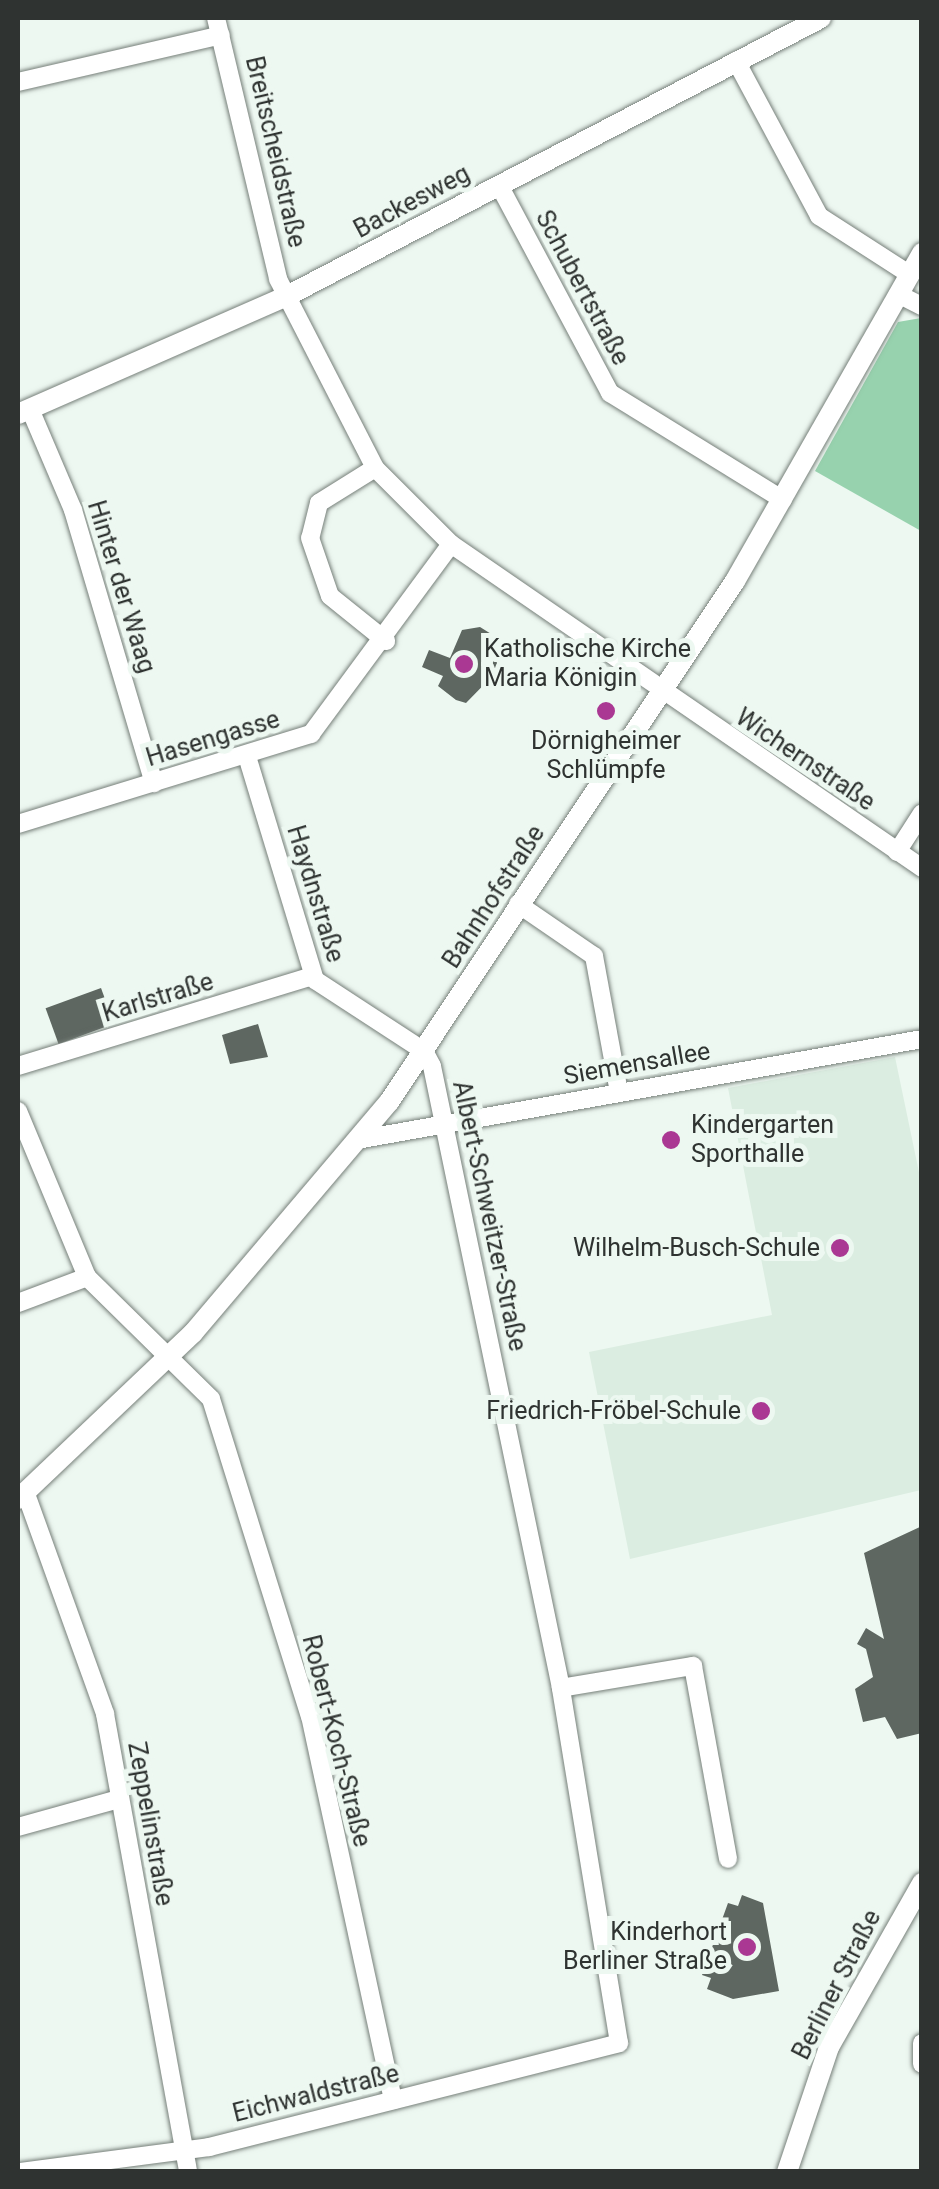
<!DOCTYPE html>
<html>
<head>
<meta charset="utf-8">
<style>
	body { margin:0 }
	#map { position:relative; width:939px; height:2189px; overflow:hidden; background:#edf8f1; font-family:Roboto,sans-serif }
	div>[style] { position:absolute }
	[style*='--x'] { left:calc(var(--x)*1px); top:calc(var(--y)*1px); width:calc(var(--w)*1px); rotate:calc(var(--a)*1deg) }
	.built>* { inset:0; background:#dbede1 }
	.green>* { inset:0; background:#97d2ae }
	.building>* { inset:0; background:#5e6761; transform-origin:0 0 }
	.roads { filter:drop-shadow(0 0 2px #767f79) drop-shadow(0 0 2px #767f79) }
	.minor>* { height:18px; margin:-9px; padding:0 9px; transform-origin:9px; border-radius:9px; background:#fff }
	.tertiary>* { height:20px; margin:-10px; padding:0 10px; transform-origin:10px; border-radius:10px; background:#fff }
	.dots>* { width:28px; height:28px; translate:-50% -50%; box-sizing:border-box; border:5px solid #edf8f1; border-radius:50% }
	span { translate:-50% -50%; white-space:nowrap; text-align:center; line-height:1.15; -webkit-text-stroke:10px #edf8f1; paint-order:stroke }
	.street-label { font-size:25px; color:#2f3331 }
	.poi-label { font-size:25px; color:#2f3331 }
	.left { translate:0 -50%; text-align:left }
	.right { translate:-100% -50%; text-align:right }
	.frame { position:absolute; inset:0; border:20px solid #2f3331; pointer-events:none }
</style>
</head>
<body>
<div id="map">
	<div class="built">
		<div style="clip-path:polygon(895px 1057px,921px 1182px,921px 1490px,630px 1559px,589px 1352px,772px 1315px,728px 1088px)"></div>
	</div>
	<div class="green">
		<div style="clip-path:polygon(921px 318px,922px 318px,921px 531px,815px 471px,898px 322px)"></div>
	</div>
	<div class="building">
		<div style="clip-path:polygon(480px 627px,504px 642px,508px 660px,466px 703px,456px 700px,438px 686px,443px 676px,422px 667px,429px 650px,450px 658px,462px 630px)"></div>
		<div style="left:101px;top:988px;width:38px;height:59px;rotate:70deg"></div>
		<div style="clip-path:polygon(258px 1024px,268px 1057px,230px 1064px,222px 1035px)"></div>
		<div style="clip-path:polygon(922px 1526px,922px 1733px,897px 1739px,885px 1717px,863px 1722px,855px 1689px,873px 1677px,866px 1649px,857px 1644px,866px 1628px,884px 1639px,864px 1553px)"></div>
		<div style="clip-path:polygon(742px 1895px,763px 1903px,779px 1991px,733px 1999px,707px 1989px,711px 1978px,702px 1975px,728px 1903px,738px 1906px)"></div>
	</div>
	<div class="roads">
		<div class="minor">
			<div style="--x:216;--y:18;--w:268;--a:76.6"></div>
			<div style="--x:278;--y:279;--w:212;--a:62.8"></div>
			<div style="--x:375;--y:468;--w:107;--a:45"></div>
			<div style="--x:451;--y:544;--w:572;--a:34.52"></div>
			<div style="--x:736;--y:61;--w:176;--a:61.8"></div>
			<div style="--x:819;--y:216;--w:107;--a:32.8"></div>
			<div style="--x:18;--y:82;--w:208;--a:-13"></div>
			<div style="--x:499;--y:185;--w:236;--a:61.9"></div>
			<div style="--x:610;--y:393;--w:203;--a:31.7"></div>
			<div style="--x:898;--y:294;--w:27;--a:27"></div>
			<div style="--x:30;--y:409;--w:110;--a:66.9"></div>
			<div style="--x:73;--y:510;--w:285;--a:73.5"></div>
			<div style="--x:375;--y:468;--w:66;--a:148"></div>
			<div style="--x:319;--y:503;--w:36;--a:104"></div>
			<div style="--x:310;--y:538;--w:61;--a:71"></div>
			<div style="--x:330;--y:596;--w:72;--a:38.8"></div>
			<div style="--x:18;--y:824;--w:307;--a:-17.1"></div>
			<div style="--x:311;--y:734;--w:236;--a:-53.6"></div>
			<div style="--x:897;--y:852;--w:46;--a:-57.3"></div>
			<div style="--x:518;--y:904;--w:92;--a:34.4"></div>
			<div style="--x:594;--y:956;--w:138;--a:79.6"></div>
			<div style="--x:18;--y:1066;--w:308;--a:-17"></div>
			<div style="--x:18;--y:1111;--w:180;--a:67.4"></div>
			<div style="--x:87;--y:1277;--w:174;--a:44.5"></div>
			<div style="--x:211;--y:1399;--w:332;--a:72.7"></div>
			<div style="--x:310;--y:1716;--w:393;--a:77.8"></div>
			<div style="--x:362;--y:1139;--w:569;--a:-10.12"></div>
			<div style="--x:18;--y:1303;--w:74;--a:-20.6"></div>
			<div style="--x:26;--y:1494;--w:234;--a:70.2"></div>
			<div style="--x:105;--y:1714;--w:465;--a:79.7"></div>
			<div style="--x:561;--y:1688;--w:134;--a:-9.5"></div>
			<div style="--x:693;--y:1666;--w:196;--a:79.7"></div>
			<div style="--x:18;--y:1827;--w:105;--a:-15.5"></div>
			<div style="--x:922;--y:2043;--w:21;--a:90"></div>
			<div style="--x:20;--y:2172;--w:191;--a:-7.5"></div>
			<div style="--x:209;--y:2147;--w:423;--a:-14.2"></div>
			<div style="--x:619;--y:2043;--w:360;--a:-99.3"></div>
			<div style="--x:561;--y:1688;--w:635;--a:-101.72"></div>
			<div style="--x:432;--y:1066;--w:17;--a:-118"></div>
			<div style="--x:424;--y:1051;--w:130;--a:-146.9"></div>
			<div style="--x:315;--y:980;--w:234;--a:-106.9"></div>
		</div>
		<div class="tertiary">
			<div style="--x:18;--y:414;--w:294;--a:-23.7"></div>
			<div style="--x:287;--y:296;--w:602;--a:-27.5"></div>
			<div style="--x:18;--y:1499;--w:241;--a:-43.5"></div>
			<div style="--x:193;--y:1333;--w:303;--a:-49.7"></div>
			<div style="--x:389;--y:1102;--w:625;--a:-56.41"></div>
			<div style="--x:735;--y:581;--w:378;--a:-60.3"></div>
			<div style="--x:787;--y:2172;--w:132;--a:-71.4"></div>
			<div style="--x:829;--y:2047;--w:189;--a:-60.4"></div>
		</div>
	</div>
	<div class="dots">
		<div style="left:464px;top:664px;background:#aa3893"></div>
		<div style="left:606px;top:711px;background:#aa3893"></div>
		<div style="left:671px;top:1140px;background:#aa3893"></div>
		<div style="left:840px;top:1248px;background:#aa3893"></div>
		<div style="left:761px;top:1411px;background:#aa3893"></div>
		<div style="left:747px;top:1947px;background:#aa3893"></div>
	</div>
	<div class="street-label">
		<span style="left:275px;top:152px;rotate:77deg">Breitscheidstraße</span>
		<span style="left:412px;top:202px;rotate:-28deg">Backesweg</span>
		<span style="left:582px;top:288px;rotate:62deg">Schubertstraße</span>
		<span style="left:121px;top:587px;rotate:73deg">Hinter der Waag</span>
		<span style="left:213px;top:739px;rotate:-17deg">Hasengasse</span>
		<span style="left:805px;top:760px;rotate:34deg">Wichernstraße</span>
		<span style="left:315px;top:894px;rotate:73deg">Haydnstraße</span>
		<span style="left:494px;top:897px;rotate:-57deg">Bahnhofstraße</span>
		<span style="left:158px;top:998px;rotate:-17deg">Karlstraße</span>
		<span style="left:637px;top:1064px;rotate:-10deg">Siemensallee</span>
		<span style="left:489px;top:1216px;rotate:78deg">Albert-Schweitzer-Straße</span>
		<span style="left:336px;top:1741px;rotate:76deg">Robert-Koch-Straße</span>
		<span style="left:150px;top:1824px;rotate:80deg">Zeppelinstraße</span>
		<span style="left:837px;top:1985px;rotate:-63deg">Berliner Straße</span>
		<span style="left:316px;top:2094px;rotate:-14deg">Eichwaldstraße</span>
	</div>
	<div class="poi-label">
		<span class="left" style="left:484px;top:664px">Katholische Kirche<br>Maria Königin</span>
		<span style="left:606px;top:756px">Dörnigheimer<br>Schlümpfe</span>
		<span class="left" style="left:691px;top:1140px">Kindergarten<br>Sporthalle</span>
		<span class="right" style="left:820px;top:1248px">Wilhelm-Busch-Schule</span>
		<span class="right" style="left:741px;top:1411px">Friedrich-Fröbel-Schule</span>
		<span class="right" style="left:727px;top:1947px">Kinderhort<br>Berliner Straße</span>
	</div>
	<div class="frame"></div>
</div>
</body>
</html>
